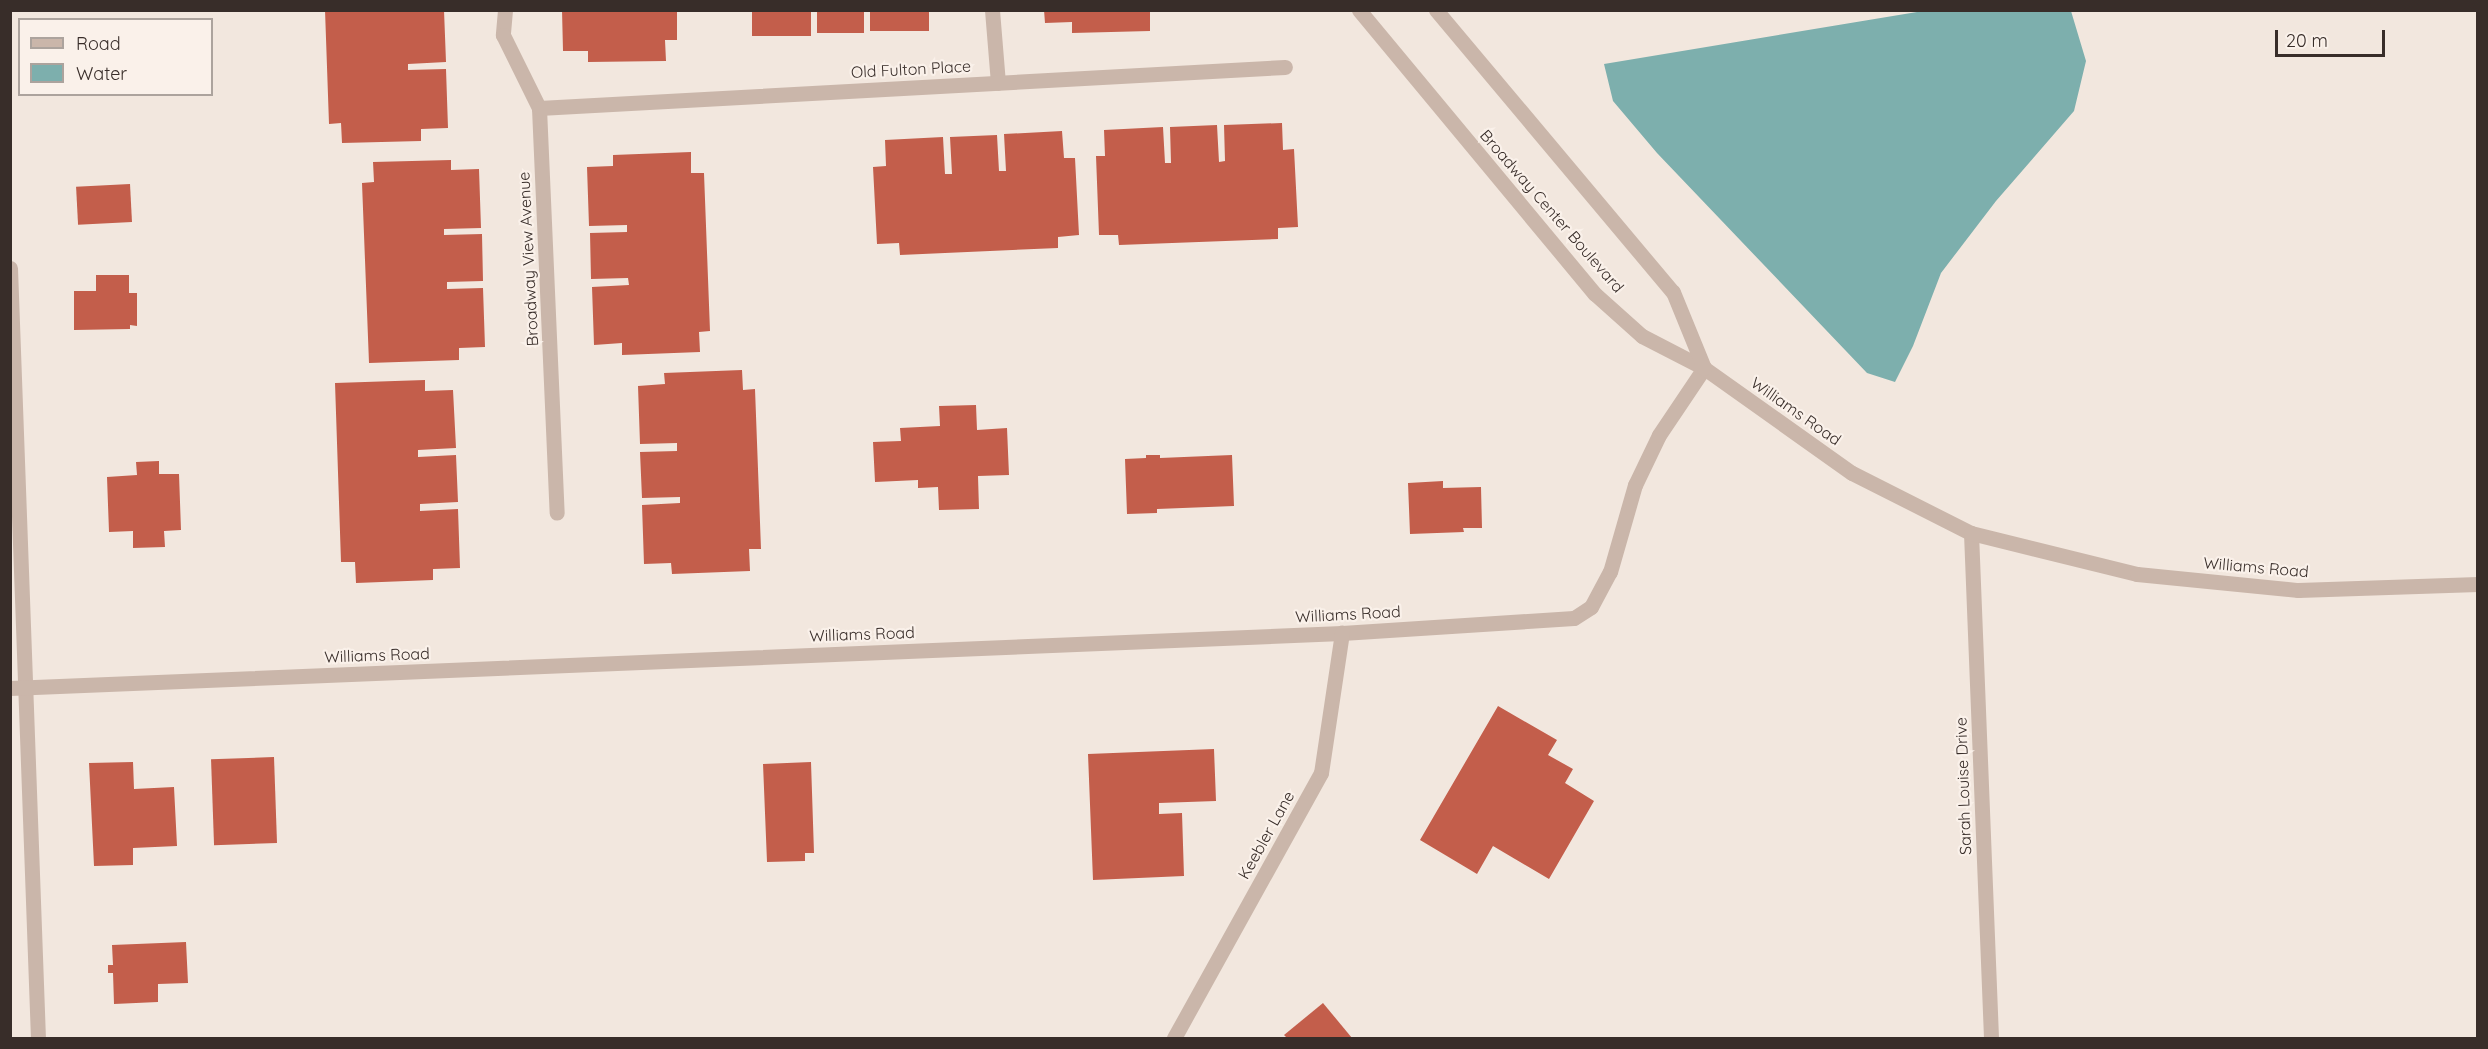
<!DOCTYPE html>
<html>
<head>
<meta charset="utf-8">
<style>
	body { margin:0 }
	#map { position:relative; width:2488px; height:1049px; overflow:hidden; background:#f2e7de; font-family:Quicksand,sans-serif }
	div>[style] { position:absolute }
	[style*='--x'] { left:calc(var(--x)*1px); top:calc(var(--y)*1px); width:calc(var(--w)*1px); rotate:calc(var(--a)*1deg) }
	.water>* { inset:0; background:#7dafad }
	.building>* { inset:0; background:#c35e4b; transform-origin:0 0 }
	.minor>* { height:15px; margin:-7.5px; padding:0 7.5px; transform-origin:7.5px; border-radius:7.5px; background:#cab6aa }
	.tertiary>* { height:15px; margin:-7.5px; padding:0 7.5px; transform-origin:7.5px; border-radius:7.5px; background:#cab6aa }
	span { translate:-50% -50%; white-space:nowrap; text-align:center; line-height:1.15; -webkit-text-stroke:4.5px #faf1ea; paint-order:stroke }
	.street-label { font-size:16px; color:#382d29 }
	.frame { position:absolute; inset:0; border:12px solid #382d29; pointer-events:none }
	.legend { position:absolute; left:18px; top:18px; width:195px; height:78px; box-sizing:border-box; background:#faf1ea; border:2px solid #aca39d; margin:0; padding:8px 10px; list-style:none; font-size:18px; color:#382d29 }
	.legend li { display:flex; align-items:center; gap:12px; height:30px }
	.legend b { width:30px; border:2px solid #aca39d }
	.scale { position:absolute; left:2275px; top:30px; width:110px; height:27px; box-sizing:border-box; border:3px solid #382d29; border-top:0; padding-left:8px; font-size:18px; line-height:21px; white-space:nowrap; color:#382d29; -webkit-text-stroke:4px #faf1ea; paint-order:stroke }
</style>
</head>
<body>
<div id="map">
	<div class="water">
		<div style="clip-path:polygon(1929px 10px,2071px 11px,2086px 61px,2074px 111px,1996px 201px,1941px 273px,1913px 346px,1895px 382px,1867px 373px,1657px 153px,1613px 101px,1604px 64px)"></div>
	</div>
	<div class="building">
		<div style="clip-path:polygon(325px 10px,444px 10px,446px 62px,408px 64px,408px 70px,446px 69px,448px 128px,421px 129px,421px 141px,342px 143px,341px 123px,329px 124px)"></div>
		<div style="clip-path:polygon(562px 10px,677px 10px,677px 40px,665px 40px,666px 61px,588px 62px,588px 51px,563px 51px)"></div>
		<div style="left:752px;top:10px;width:59px;height:26px"></div>
		<div style="left:817px;top:10px;width:47px;height:23px"></div>
		<div style="left:870px;top:10px;width:59px;height:21px"></div>
		<div style="clip-path:polygon(1044px 10px,1150px 10px,1150px 31px,1072px 33px,1072px 22px,1045px 23px)"></div>
		<div style="clip-path:polygon(1282px 123px,1283px 150px,1294px 149px,1298px 227px,1278px 228px,1278px 239px,1119px 245px,1118px 235px,1099px 235px,1096px 156px,1105px 156px,1104px 130px,1163px 127px,1165px 163px,1171px 163px,1170px 127px,1217px 125px,1219px 162px,1225px 161px,1224px 125px)"></div>
		<div style="clip-path:polygon(1062px 131px,1064px 158px,1075px 158px,1079px 235px,1058px 237px,1058px 248px,900px 255px,899px 243px,877px 244px,873px 167px,886px 166px,885px 140px,943px 137px,945px 174px,952px 174px,950px 137px,997px 135px,999px 171px,1006px 171px,1004px 134px)"></div>
		<div style="clip-path:polygon(691px 152px,691px 173px,704px 173px,710px 331px,699px 332px,700px 352px,622px 355px,622px 343px,594px 345px,592px 287px,629px 285px,628px 278px,591px 279px,590px 233px,627px 232px,627px 225px,589px 226px,587px 167px,613px 166px,613px 155px)"></div>
		<div style="clip-path:polygon(451px 160px,451px 170px,479px 169px,481px 228px,444px 229px,444px 235px,482px 234px,483px 281px,447px 282px,447px 289px,483px 288px,485px 347px,459px 348px,459px 360px,369px 363px,362px 183px,374px 182px,373px 162px)"></div>
		<div style="left:130px;top:184px;width:38px;height:54px;rotate:87deg"></div>
		<div style="clip-path:polygon(96px 275px,129px 275px,129px 293px,137px 293px,137px 326px,130px 325px,130px 329px,74px 330px,74px 291px,96px 291px)"></div>
		<div style="clip-path:polygon(742px 370px,743px 390px,755px 389px,761px 549px,749px 549px,750px 571px,672px 574px,671px 563px,644px 564px,642px 505px,680px 503px,680px 497px,642px 498px,640px 452px,677px 451px,677px 443px,640px 444px,638px 386px,665px 384px,664px 373px)"></div>
		<div style="clip-path:polygon(425px 380px,425px 391px,453px 390px,456px 448px,418px 450px,418px 457px,456px 455px,458px 502px,420px 504px,420px 511px,458px 509px,460px 568px,433px 569px,433px 580px,356px 583px,355px 562px,341px 562px,335px 383px)"></div>
		<div style="clip-path:polygon(976px 405px,977px 430px,1007px 428px,1009px 475px,978px 476px,979px 509px,939px 510px,938px 487px,918px 488px,918px 480px,875px 482px,873px 442px,901px 441px,900px 428px,940px 426px,939px 406px)"></div>
		<div style="clip-path:polygon(1146px 455px,1160px 455px,1160px 458px,1232px 455px,1234px 506px,1157px 509px,1157px 513px,1127px 514px,1125px 459px,1146px 458px)"></div>
		<div style="clip-path:polygon(159px 461px,159px 474px,179px 474px,181px 530px,164px 531px,165px 547px,133px 548px,133px 531px,109px 532px,107px 477px,137px 475px,136px 462px)"></div>
		<div style="clip-path:polygon(1443px 481px,1443px 488px,1481px 487px,1482px 528px,1463px 528px,1464px 532px,1410px 534px,1408px 483px)"></div>
		<div style="clip-path:polygon(1498px 706px,1557px 740px,1548px 755px,1573px 769px,1565px 783px,1594px 801px,1549px 879px,1493px 846px,1477px 874px,1420px 840px)"></div>
		<div style="clip-path:polygon(1214px 749px,1216px 801px,1159px 803px,1159px 814px,1182px 813px,1184px 876px,1093px 880px,1088px 754px)"></div>
		<div style="left:274px;top:757px;width:86px;height:63px;rotate:88deg"></div>
		<div style="clip-path:polygon(133px 762px,134px 789px,174px 787px,177px 846px,133px 848px,133px 865px,94px 866px,89px 763px)"></div>
		<div style="clip-path:polygon(811px 762px,814px 853px,805px 853px,805px 861px,767px 862px,763px 764px)"></div>
		<div style="clip-path:polygon(186px 942px,188px 983px,158px 984px,158px 1002px,114px 1004px,113px 973px,108px 973px,108px 965px,113px 965px,112px 945px)"></div>
		<div style="clip-path:polygon(1323px 1003px,1352px 1038px,1287px 1038px,1284px 1035px)"></div>
	</div>
	<div class="minor">
		<div style="--x:505;--y:10;--w:25;--a:95"></div>
		<div style="--x:503;--y:35;--w:81;--a:63.7"></div>
		<div style="--x:539;--y:108;--w:405;--a:87.5"></div>
		<div style="--x:992;--y:10;--w:73;--a:85.3"></div>
		<div style="--x:539;--y:108;--w:747;--a:-3.15"></div>
		<div style="--x:10;--y:268;--w:771;--a:87.92"></div>
		<div style="--x:1971;--y:533;--w:505;--a:87.73"></div>
		<div style="--x:10;--y:688;--w:1333;--a:-2.36"></div>
		<div style="--x:1342;--y:633;--w:232;--a:-3.7"></div>
		<div style="--x:1574;--y:618;--w:20;--a:-33"></div>
		<div style="--x:1591;--y:607;--w:40;--a:-62"></div>
		<div style="--x:1610;--y:572;--w:91;--a:-74"></div>
		<div style="--x:1635;--y:485;--w:55;--a:-64.4"></div>
		<div style="--x:1659;--y:435;--w:81;--a:-56.1"></div>
		<div style="--x:1174;--y:1038;--w:303;--a:-61"></div>
		<div style="--x:1321;--y:773;--w:142;--a:-81.5"></div>
	</div>
	<div class="tertiary">
		<div style="--x:1359;--y:10;--w:369;--a:50.3"></div>
		<div style="--x:1595;--y:294;--w:63;--a:41.8"></div>
		<div style="--x:1642;--y:336;--w:70;--a:27.3"></div>
		<div style="--x:1704;--y:368;--w:181;--a:35.4"></div>
		<div style="--x:1852;--y:473;--w:133;--a:26.8"></div>
		<div style="--x:1971;--y:533;--w:171;--a:13.9"></div>
		<div style="--x:2137;--y:574;--w:162;--a:5.7"></div>
		<div style="--x:2298;--y:590;--w:180;--a:-1.9"></div>
		<div style="--x:1436;--y:10;--w:368;--a:50"></div>
		<div style="--x:1673;--y:292;--w:82;--a:67.8"></div>
	</div>
	<div class="street-label">
		<span style="left:911px;top:69px;rotate:-3deg">Old Fulton Place</span>
		<span style="left:1552px;top:211px;rotate:49deg">Broadway Center Boulevard</span>
		<span style="left:528px;top:259px;rotate:-93deg">Broadway View Avenue</span>
		<span style="left:1796px;top:411px;rotate:35deg">Williams Road</span>
		<span style="left:2256px;top:567px;rotate:5deg">Williams Road</span>
		<span style="left:1348px;top:614px;rotate:-3deg">Williams Road</span>
		<span style="left:862px;top:634px;rotate:-2deg">Williams Road</span>
		<span style="left:377px;top:655px;rotate:-2deg">Williams Road</span>
		<span style="left:1963px;top:786px;rotate:-92deg">Sarah Louise Drive</span>
		<span style="left:1266px;top:835px;rotate:-61deg">Keebler Lane</span>
	</div>
	<div class="frame"></div>
	<ul class="legend">
	<li><b style="height:8px;background:#cab6aa"></b>Road</li>
	<li><b style="height:16px;background:#7dafad"></b>Water</li>
	</ul>
	<div class="scale">20 m</div>
</div>
</body>
</html>
